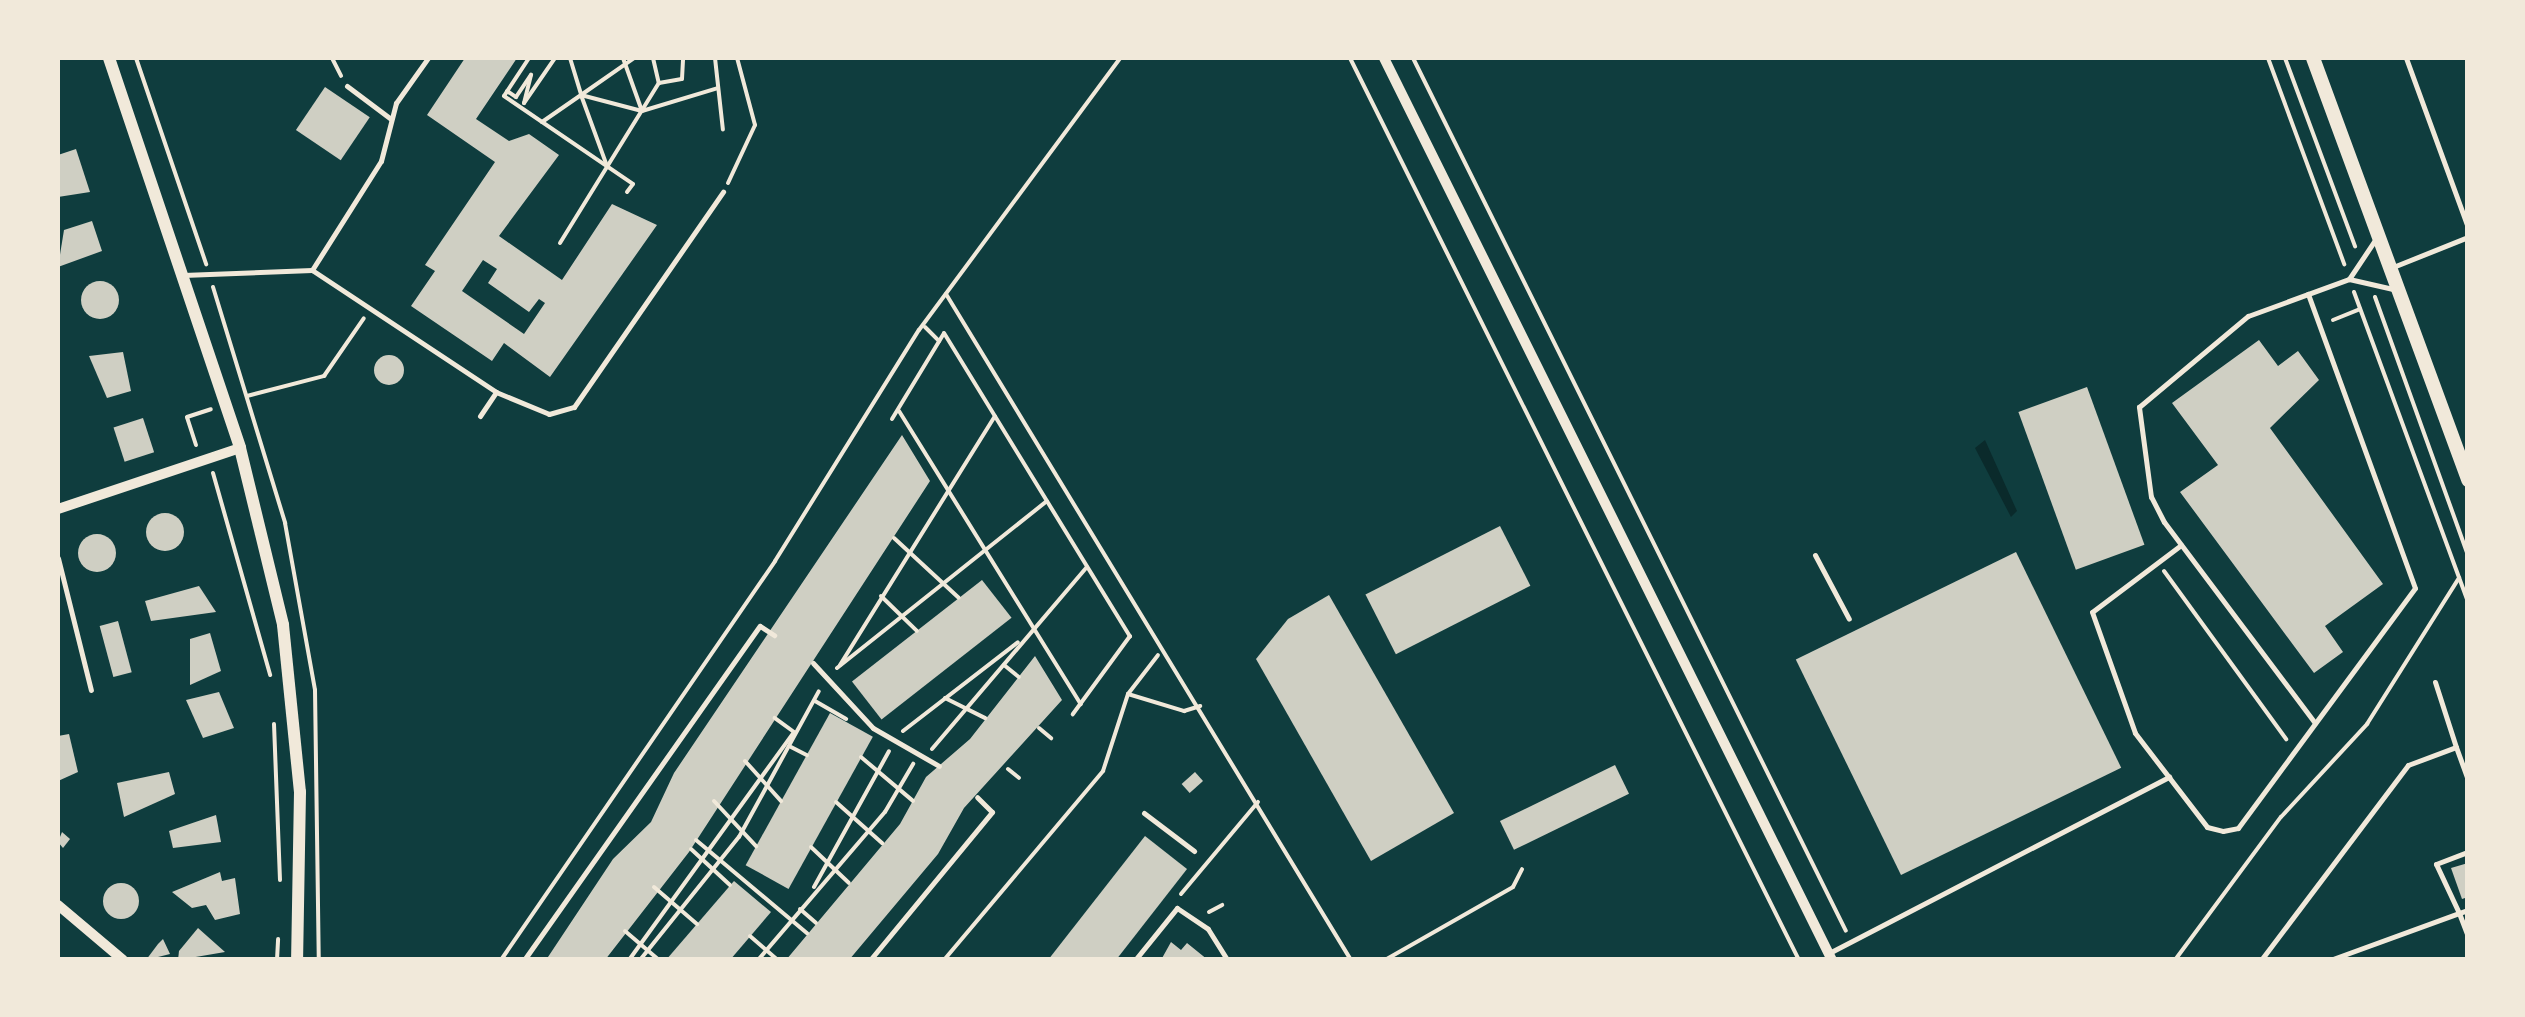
<!DOCTYPE html>
<html>
<head>
<meta charset="utf-8">
<style>
	body { margin:0 }
	#map { position:relative; width:2525px; height:1017px; overflow:hidden; background:#0f3d3e; font-family:Montserrat,sans-serif }
	div>[style] { position:absolute }
	[style*='--x'] { left:calc(var(--x)*1px); top:calc(var(--y)*1px); width:calc(var(--w)*1px); rotate:calc(var(--a)*1deg) }
	.water>* { inset:0; background:#0a2a2b }
	.building>* { inset:0; background:#cfcfc3; transform-origin:0 0 }
	.round { border-radius:50% }
	.path>* { height:4px; margin:-2px; padding:0 2px; transform-origin:2px; border-radius:2px; background:#f1e9da }
	.service>* { height:5px; margin:-2.5px; padding:0 2.5px; transform-origin:2.5px; border-radius:2.5px; background:#f1e9da }
	.minor>* { height:10px; margin:-5px; padding:0 5px; transform-origin:5px; border-radius:5px; background:#f1e9da }
	.tertiary>* { height:12px; margin:-6px; padding:0 6px; transform-origin:6px; border-radius:6px; background:#f1e9da }
	.secondary>* { height:14px; margin:-7px; padding:0 7px; transform-origin:7px; border-radius:7px; background:#f1e9da }
	span { translate:-50% -50%; white-space:nowrap; text-align:center; line-height:1.15; -webkit-text-stroke:10px #f1e9da; paint-order:stroke }
	.frame { position:absolute; inset:0; border:60px solid #f1e9da; pointer-events:none }
</style>
</head>
<body>
<div id="map">
	<div class="water">
		<div style="clip-path:polygon(1985px 440px,2017px 511px,2011px 517px,1975px 448px)"></div>
	</div>
	<div class="building">
		<div style="clip-path:polygon(evenodd,465px 58px,517px 58px,476px 119px,509px 141px,529px 134px,559px 155px,499px 236px,562px 280px,612px 204px,657px 225px,550px 377px,504px 343px,492px 361px,411px 306px,435px 271px,425px 265px,495px 162px,427px 115px,465px 58px,483px 260px,497px 269px,488px 283px,529px 312px,539px 299px,545px 303px,524px 334px,462px 291px,483px 260px)"></div>
		<div style="left:325px;top:87px;width:54px;height:52px;rotate:34deg"></div>
		<div style="clip-path:polygon(76px 149px,90px 192px,58px 197px,58px 155px)"></div>
		<div style="clip-path:polygon(92px 221px,102px 251px,58px 267px,64px 230px)"></div>
		<div class="round" style="left:81px;top:281px;width:38px;height:38px"></div>
		<div style="clip-path:polygon(2259px 340px,2278px 366px,2298px 351px,2319px 380px,2270px 428px,2383px 584px,2325px 626px,2343px 652px,2314px 673px,2180px 492px,2218px 465px,2172px 403px)"></div>
		<div style="clip-path:polygon(123px 352px,131px 391px,107px 398px,89px 356px)"></div>
		<div class="round" style="left:374px;top:355px;width:30px;height:30px"></div>
		<div style="left:2087px;top:387px;width:168px;height:73px;rotate:70deg"></div>
		<div style="left:143px;top:418px;width:36px;height:31px;rotate:72deg"></div>
		<div style="clip-path:polygon(902px 435px,930px 481px,689px 852px,605px 960px,546px 960px,613px 859px,651px 822px,674px 773px)"></div>
		<div class="round" style="left:146px;top:513px;width:38px;height:38px"></div>
		<div style="left:1500px;top:526px;width:67px;height:151px;rotate:63deg"></div>
		<div class="round" style="left:78px;top:534px;width:38px;height:38px"></div>
		<div style="left:2016px;top:552px;width:240px;height:245px;rotate:64deg"></div>
		<div style="left:982px;top:580px;width:48px;height:165px;rotate:52deg"></div>
		<div style="clip-path:polygon(199px 586px,216px 612px,151px 621px,145px 601px)"></div>
		<div style="clip-path:polygon(1329px 595px,1454px 813px,1371px 861px,1256px 659px,1288px 619px)"></div>
		<div style="left:118px;top:621px;width:53px;height:19px;rotate:75deg"></div>
		<div style="clip-path:polygon(210px 633px,221px 671px,190px 685px,190px 639px)"></div>
		<div style="clip-path:polygon(1035px 656px,1062px 700px,964px 808px,938px 854px,849px 960px,786px 960px,900px 824px,926px 777px,970px 739px)"></div>
		<div style="clip-path:polygon(219px 692px,234px 728px,203px 738px,186px 700px)"></div>
		<div style="left:830px;top:713px;width:49px;height:174px;rotate:29deg"></div>
		<div style="clip-path:polygon(69px 734px,78px 772px,58px 781px,58px 736px)"></div>
		<div style="left:1615px;top:765px;width:32px;height:128px;rotate:64deg"></div>
		<div style="clip-path:polygon(169px 772px,175px 794px,124px 817px,117px 783px)"></div>
		<div style="left:1195px;top:772px;width:12px;height:18px;rotate:48deg"></div>
		<div style="clip-path:polygon(216px 815px,221px 842px,173px 848px,169px 831px)"></div>
		<div style="clip-path:polygon(62px 832px,70px 839px,63px 848px,58px 842px)"></div>
		<div style="clip-path:polygon(1145px 836px,1187px 869px,1116px 960px,1048px 960px)"></div>
		<div style="clip-path:polygon(2468px 863px,2468px 897px,2462px 899px,2451px 868px)"></div>
		<div style="clip-path:polygon(220px 872px,222px 881px,235px 878px,240px 914px,215px 920px,206px 905px,192px 908px,172px 892px)"></div>
		<div style="clip-path:polygon(734px 881px,771px 912px,730px 960px,666px 960px)"></div>
		<div class="round" style="left:103px;top:883px;width:36px;height:36px"></div>
		<div style="clip-path:polygon(198px 928px,225px 952px,178px 960px,179px 951px)"></div>
		<div style="clip-path:polygon(163px 939px,170px 954px,146px 960px,158px 944px)"></div>
		<div style="clip-path:polygon(1171px 942px,1181px 950px,1187px 943px,1208px 960px,1161px 960px)"></div>
	</div>
	<div class="path">
		<div style="--x:136;--y:58;--w:218;--a:71.2"></div>
		<div style="--x:332;--y:58;--w:20;--a:63"></div>
		<div style="--x:529;--y:58;--w:45;--a:123.3"></div>
		<div style="--x:504;--y:96;--w:156;--a:34.3"></div>
		<div style="--x:633;--y:184;--w:10;--a:127"></div>
		<div style="--x:570;--y:58;--w:39;--a:73"></div>
		<div style="--x:581;--y:95;--w:65;--a:-34.9"></div>
		<div style="--x:623;--y:58;--w:56;--a:70.3"></div>
		<div style="--x:653;--y:58;--w:26;--a:77"></div>
		<div style="--x:715;--y:58;--w:72;--a:83.7"></div>
		<div style="--x:1350;--y:58;--w:1008;--a:63.54"></div>
		<div style="--x:1413;--y:58;--w:974;--a:63.62"></div>
		<div style="--x:2268;--y:58;--w:220;--a:69.7"></div>
		<div style="--x:2285;--y:58;--w:201;--a:69.6"></div>
		<div style="--x:659;--y:83;--w:23;--a:-10"></div>
		<div style="--x:682;--y:79;--w:21;--a:-87"></div>
		<div style="--x:507;--y:91;--w:11;--a:34"></div>
		<div style="--x:516;--y:97;--w:27;--a:-56"></div>
		<div style="--x:531;--y:75;--w:29;--a:104"></div>
		<div style="--x:524;--y:103;--w:55;--a:-55.4"></div>
		<div style="--x:581;--y:95;--w:76;--a:69.9"></div>
		<div style="--x:542;--y:122;--w:47;--a:-34.7"></div>
		<div style="--x:581;--y:95;--w:63;--a:14.7"></div>
		<div style="--x:642;--y:111;--w:79;--a:-16.8"></div>
		<div style="--x:728;--y:183;--w:64;--a:-65"></div>
		<div style="--x:755;--y:125;--w:69;--a:-105"></div>
		<div style="--x:560;--y:243;--w:188;--a:-58.3"></div>
		<div style="--x:213;--y:287;--w:247;--a:73"></div>
		<div style="--x:285;--y:523;--w:170;--a:79.8"></div>
		<div style="--x:315;--y:690;--w:270;--a:89.2"></div>
		<div style="--x:2354;--y:292;--w:330;--a:69.8"></div>
		<div style="--x:946;--y:294;--w:779;--a:58.7"></div>
		<div style="--x:2375;--y:297;--w:275;--a:70.2"></div>
		<div style="--x:2333;--y:320;--w:29;--a:-22"></div>
		<div style="--x:925;--y:327;--w:20;--a:45"></div>
		<div style="--x:247;--y:396;--w:80;--a:-14.6"></div>
		<div style="--x:324;--y:376;--w:70;--a:-55.4"></div>
		<div style="--x:899;--y:411;--w:345;--a:58.2"></div>
		<div style="--x:892;--y:419;--w:100;--a:-58.8"></div>
		<div style="--x:944;--y:333;--w:356;--a:58.5"></div>
		<div style="--x:1130;--y:636;--w:97;--a:126.2"></div>
		<div style="--x:196;--y:445;--w:29;--a:-108"></div>
		<div style="--x:187;--y:417;--w:25;--a:-18"></div>
		<div style="--x:213;--y:473;--w:210;--a:74.2"></div>
		<div style="--x:894;--y:538;--w:88;--a:42.7"></div>
		<div style="--x:2164;--y:571;--w:208;--a:54"></div>
		<div style="--x:881;--y:596;--w:50;--a:44.2"></div>
		<div style="--x:840;--y:665;--w:293;--a:-58.1"></div>
		<div style="--x:1004;--y:665;--w:19;--a:39"></div>
		<div style="--x:837;--y:668;--w:268;--a:-38.5"></div>
		<div style="--x:1128;--y:694;--w:49;--a:-52.4"></div>
		<div style="--x:945;--y:698;--w:45;--a:26.6"></div>
		<div style="--x:815;--y:701;--w:36;--a:30"></div>
		<div style="--x:274;--y:724;--w:156;--a:87.8"></div>
		<div style="--x:1039;--y:728;--w:16;--a:40"></div>
		<div style="--x:903;--y:731;--w:145;--a:-37.7"></div>
		<div style="--x:791;--y:747;--w:18;--a:27"></div>
		<div style="--x:932;--y:749;--w:239;--a:-49.6"></div>
		<div style="--x:861;--y:757;--w:68;--a:40.2"></div>
		<div style="--x:745;--y:761;--w:54;--a:48"></div>
		<div style="--x:1008;--y:769;--w:14;--a:39"></div>
		<div style="--x:714;--y:801;--w:62;--a:47"></div>
		<div style="--x:836;--y:802;--w:62;--a:41.7"></div>
		<div style="--x:696;--y:840;--w:145;--a:40"></div>
		<div style="--x:811;--y:847;--w:52;--a:43.5"></div>
		<div style="--x:691;--y:849;--w:53;--a:42.7"></div>
		<div style="--x:654;--y:887;--w:57;--a:40.7"></div>
		<div style="--x:814;--y:887;--w:155;--a:-61.1"></div>
		<div style="--x:1181;--y:894;--w:120;--a:-50.1"></div>
		<div style="--x:800;--y:909;--w:21;--a:41"></div>
		<div style="--x:1209;--y:912;--w:15;--a:-28"></div>
		<div style="--x:625;--y:931;--w:45;--a:40.5"></div>
		<div style="--x:750;--y:936;--w:37;--a:41"></div>
		<div style="--x:277;--y:960;--w:21;--a:-87"></div>
		<div style="--x:501;--y:960;--w:484;--a:-55.5"></div>
		<div style="--x:775;--y:561;--w:272;--a:-58.1"></div>
		<div style="--x:919;--y:330;--w:338;--a:-53.5"></div>
		<div style="--x:629;--y:960;--w:281;--a:-54.1"></div>
		<div style="--x:794;--y:732;--w:24;--a:-144"></div>
		<div style="--x:640;--y:960;--w:158;--a:-51.2"></div>
		<div style="--x:739;--y:837;--w:166;--a:-61.3"></div>
		<div style="--x:758;--y:960;--w:195;--a:-49.4"></div>
		<div style="--x:885;--y:812;--w:56;--a:-59.7"></div>
		<div style="--x:944;--y:960;--w:247;--a:-49.9"></div>
		<div style="--x:1103;--y:771;--w:81;--a:-72"></div>
		<div style="--x:1128;--y:694;--w:59;--a:16.9"></div>
		<div style="--x:1184;--y:711;--w:17;--a:-17"></div>
		<div style="--x:1385;--y:960;--w:147;--a:-29.7"></div>
		<div style="--x:1513;--y:887;--w:20;--a:-63"></div>
		<div style="--x:2175;--y:960;--w:178;--a:-53.5"></div>
		<div style="--x:2281;--y:817;--w:127;--a:-47.2"></div>
		<div style="--x:2367;--y:724;--w:173;--a:-57.8"></div>
	</div>
	<div class="service">
		<div style="--x:2406;--y:58;--w:180;--a:69.9"></div>
		<div style="--x:347;--y:86;--w:55;--a:36.9"></div>
		<div style="--x:2393;--y:267;--w:81;--a:-21.8"></div>
		<div style="--x:312;--y:270;--w:129;--a:-57.7"></div>
		<div style="--x:381;--y:161;--w:60;--a:-75.5"></div>
		<div style="--x:396;--y:103;--w:55;--a:-54.6"></div>
		<div style="--x:183;--y:275;--w:129;--a:-2.2"></div>
		<div style="--x:312;--y:270;--w:221;--a:33.5"></div>
		<div style="--x:496;--y:392;--w:57;--a:22.5"></div>
		<div style="--x:549;--y:414;--w:26;--a:-16"></div>
		<div style="--x:574;--y:407;--w:262;--a:-55.3"></div>
		<div style="--x:2349;--y:279;--w:47;--a:-56.3"></div>
		<div style="--x:480;--y:416;--w:29;--a:-56"></div>
		<div style="--x:2181;--y:545;--w:111;--a:143"></div>
		<div style="--x:2092;--y:612;--w:128;--a:70.4"></div>
		<div style="--x:2135;--y:733;--w:118;--a:52.5"></div>
		<div style="--x:2207;--y:827;--w:16;--a:14"></div>
		<div style="--x:2223;--y:831;--w:15;--a:-11"></div>
		<div style="--x:2238;--y:828;--w:298;--a:-53.6"></div>
		<div style="--x:2415;--y:588;--w:313;--a:-110"></div>
		<div style="--x:1815;--y:555;--w:72;--a:62"></div>
		<div style="--x:58;--y:558;--w:136;--a:76"></div>
		<div style="--x:813;--y:663;--w:88;--a:47.3"></div>
		<div style="--x:873;--y:728;--w:76;--a:29.9"></div>
		<div style="--x:2435;--y:682;--w:68;--a:72.1"></div>
		<div style="--x:2315;--y:723;--w:251;--a:-126.9"></div>
		<div style="--x:2164;--y:522;--w:28;--a:-117"></div>
		<div style="--x:2151;--y:497;--w:91;--a:-97.6"></div>
		<div style="--x:2139;--y:407;--w:142;--a:-39.9"></div>
		<div style="--x:2248;--y:316;--w:108;--a:-20.1"></div>
		<div style="--x:2349;--y:279;--w:45;--a:12.8"></div>
		<div style="--x:1144;--y:813;--w:63;--a:37.2"></div>
		<div style="--x:2468;--y:910;--w:9;--a:162"></div>
		<div style="--x:2459;--y:913;--w:25;--a:69"></div>
		<div style="--x:1831;--y:952;--w:381;--a:-27.4"></div>
		<div style="--x:524;--y:960;--w:409;--a:-54.8"></div>
		<div style="--x:760;--y:626;--w:17;--a:33"></div>
		<div style="--x:870;--y:960;--w:192;--a:-50.5"></div>
		<div style="--x:992;--y:812;--w:21;--a:-135"></div>
		<div style="--x:1135;--y:960;--w:67;--a:-51.1"></div>
		<div style="--x:1177;--y:908;--w:37;--a:34"></div>
		<div style="--x:1208;--y:929;--w:36;--a:58"></div>
		<div style="--x:2261;--y:960;--w:244;--a:-53"></div>
		<div style="--x:2408;--y:765;--w:51;--a:-20.6"></div>
		<div style="--x:2456;--y:747;--w:35;--a:70"></div>
		<div style="--x:2330;--y:960;--w:137;--a:-20"></div>
		<div style="--x:2459;--y:913;--w:54;--a:-115.1"></div>
		<div style="--x:2436;--y:864;--w:34;--a:-21"></div>
		<div style="--x:2465;--y:960;--w:4;--a:-45"></div>
	</div>
	<div class="minor">
		<div style="--x:1384;--y:58;--w:1007;--a:63.59"></div>
		<div style="--x:58;--y:509;--w:192;--a:-18.5"></div>
		<div style="--x:58;--y:905;--w:85;--a:40.2"></div>
	</div>
	<div class="tertiary">
		<div style="--x:109;--y:58;--w:411;--a:71.4"></div>
		<div style="--x:240;--y:448;--w:182;--a:76.3"></div>
		<div style="--x:283;--y:625;--w:168;--a:84.2"></div>
		<div style="--x:300;--y:792;--w:168;--a:91"></div>
	</div>
	<div class="secondary">
		<div style="--x:2313;--y:58;--w:450;--a:69.8"></div>
	</div>
	<div class="frame"></div>
</div>
</body>
</html>
